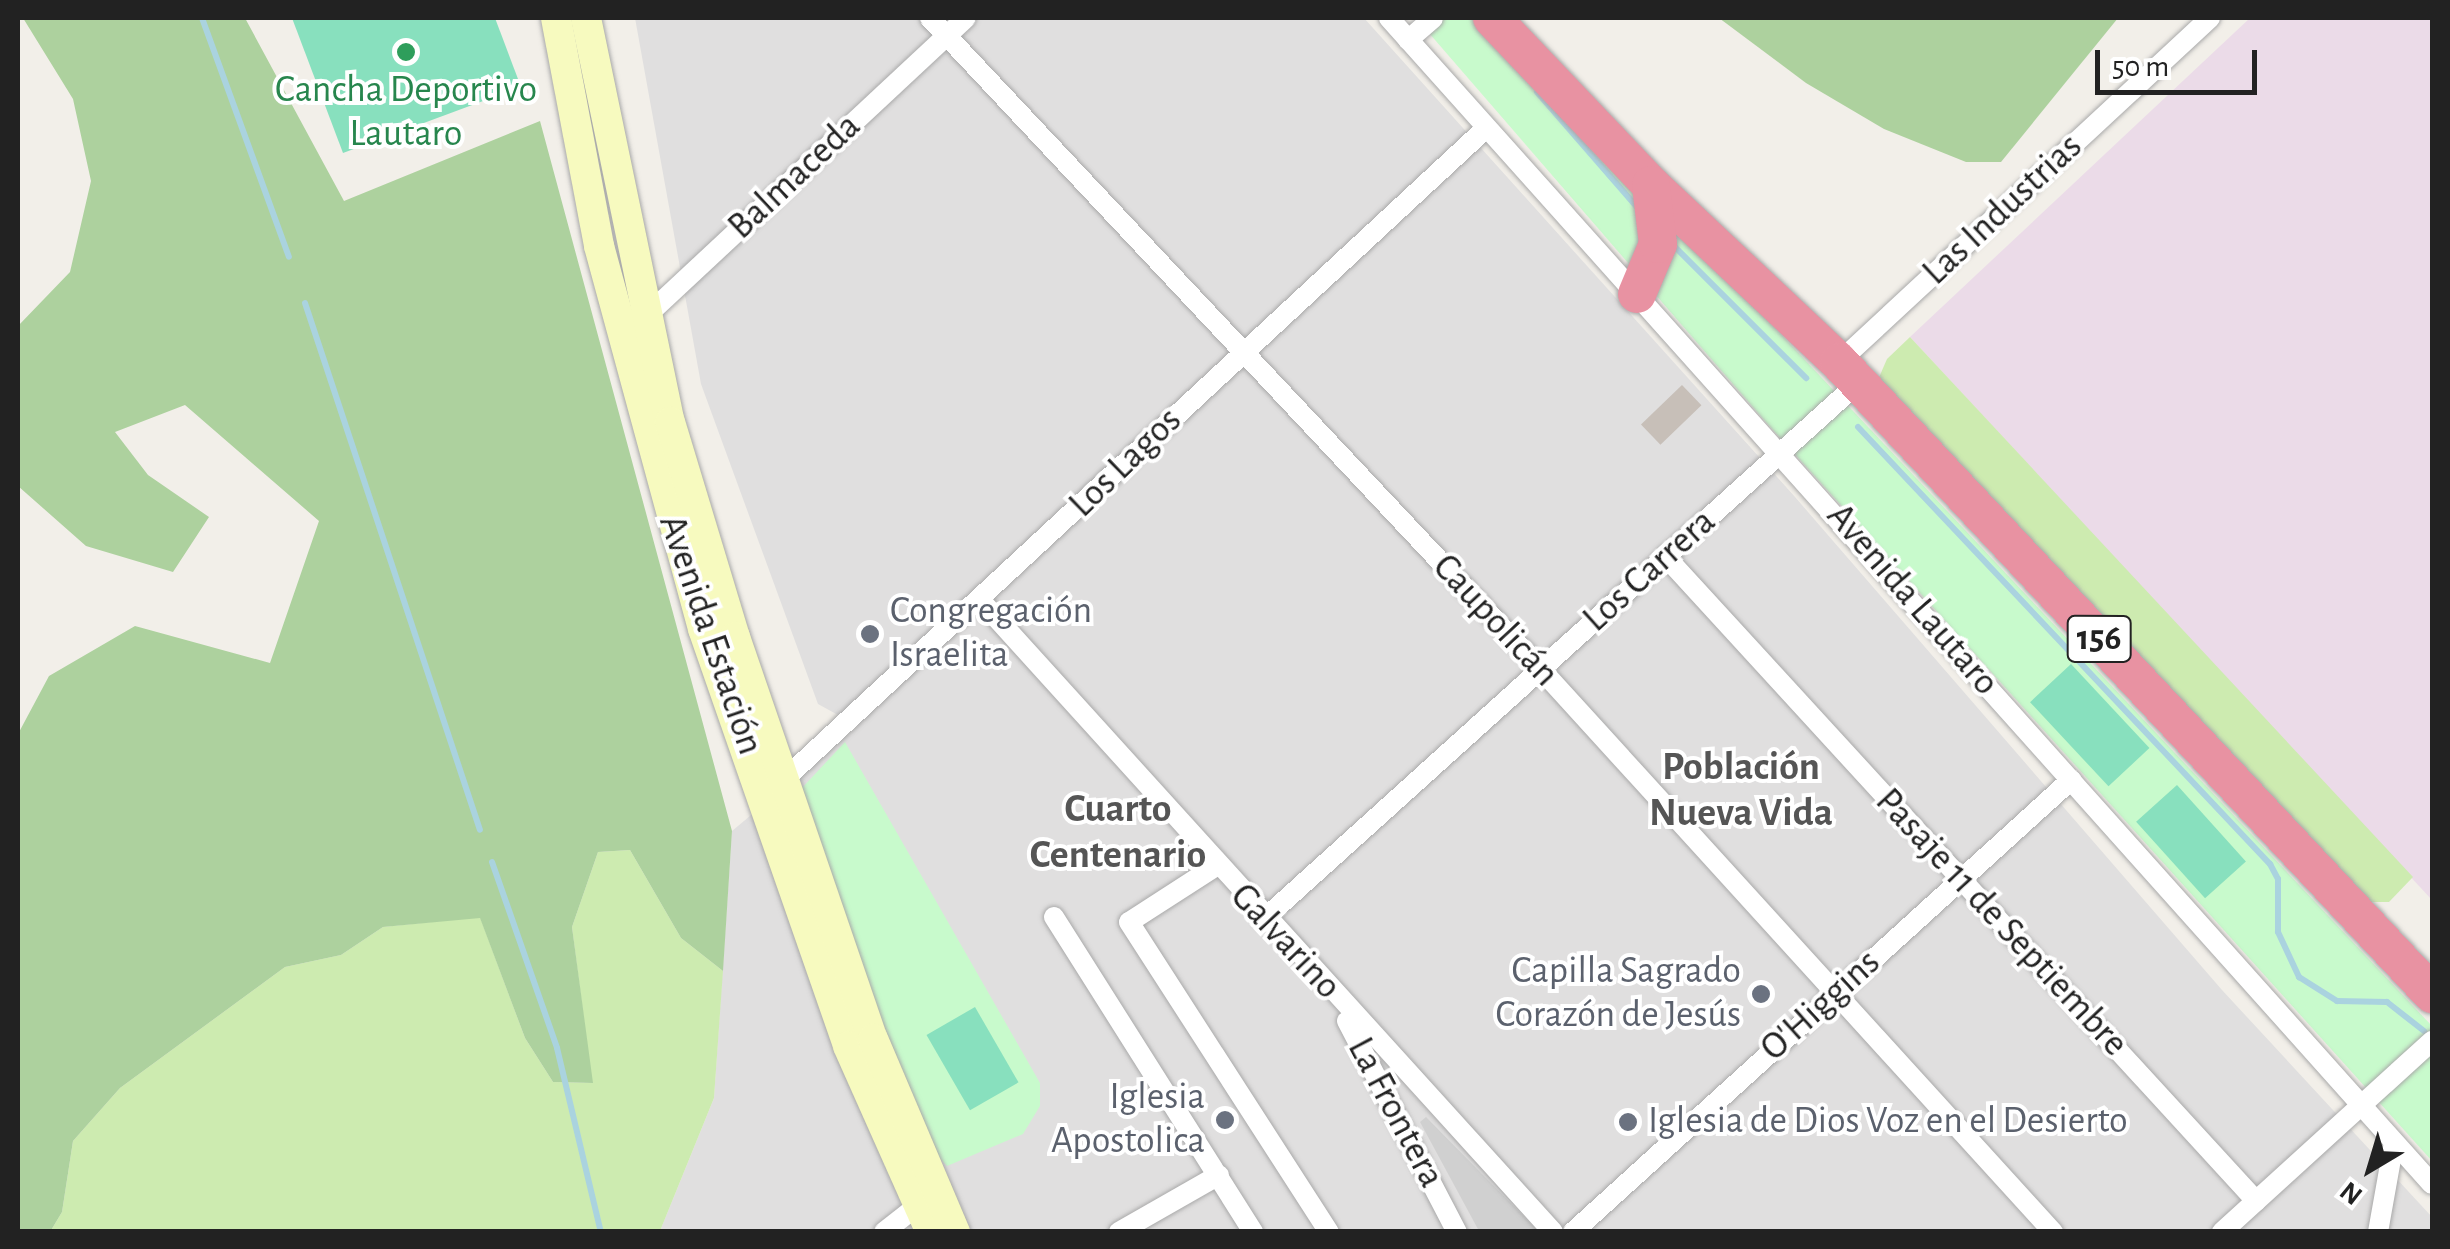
<!DOCTYPE html>
<html>
<head>
<meta charset="utf-8">
<style>
	body { margin:0 }
	#map { position:relative; width:2450px; height:1249px; overflow:hidden; background:#f2efe9; font-family:"Alegreya Sans",sans-serif }
	div>[style] { position:absolute }
	[style*='--x'] { left:calc(var(--x)*1px); top:calc(var(--y)*1px); width:calc(var(--w)*1px); rotate:calc(var(--a)*1deg) }
	.residential>* { inset:0; background:#e0dfdf }
	.industrial>* { inset:0; background:#ebdbe8 }
	.religious>* { inset:0; background:#d0d0d0 }
	.grass>* { inset:0; background:#cdebb0 }
	.forest>* { inset:0; background:#add19e }
	.park>* { inset:0; background:#c8facc }
	.pitch>* { inset:0; background:#88e0be; transform-origin:0 0 }
	.stream>* { height:6px; margin:-3px; padding:0 3px; transform-origin:3px; border-radius:3px; background:#aad3df }
	.building>* { inset:0; background:#c7bfb8; transform-origin:0 0 }
	.roads { filter:drop-shadow(0 0 2px #a9a9a9) drop-shadow(0 0 2px #a9a9a9) }
	.street>* { height:20px; margin:-10px; padding:0 10px; transform-origin:10px; border-radius:10px; background:#fff }
	.secondary>* { height:30px; margin:-15px; padding:0 15px; transform-origin:15px; border-radius:15px; background:#f7fabf }
	.highway>* { height:38px; margin:-19px; padding:0 19px; transform-origin:19px; border-radius:19px; background:#e892a2 }
	.dots>* { width:28px; height:28px; translate:-50% -50%; box-sizing:border-box; border:5px solid #fff; border-radius:50% }
	span { translate:-50% -50%; white-space:nowrap; text-align:center; line-height:1.15; -webkit-text-stroke:8px #fff; paint-order:stroke }
	.shield-label span { padding:2px 8px; background:#fff; border:2px solid; border-radius:8px; -webkit-text-stroke-width:0 }
	.shield-label { font-size:35px; color:#222; font-weight:700 }
	.leisure-label { font-size:38px; color:#27864d }
	.street-label { font-size:38px; color:#222 }
	.worship-label { font-size:38px; color:#5b616d }
	.left { translate:0 -50%; text-align:left }
	.right { translate:-100% -50%; text-align:right }
	.neighbourhood-label { font-size:40px; color:#555; font-weight:700 }
	.frame { position:absolute; inset:0; border:20px solid #222; pointer-events:none }
	.north { position:absolute; left:2320px; top:1119px; width:100px; height:100px; -webkit-text-stroke:8px #fff; paint-order:stroke; rotate:218deg; font-size:28px; font-weight:700; line-height:40px; text-align:center; color:#222 }
	.north::after { content:''; display:block; margin:auto; width:35px; height:45px; background:#222; clip-path:polygon(50% 0,100% 100%,50% 72%,0 100%) }
	.scale { position:absolute; left:2095px; top:50px; width:162px; height:45px; box-sizing:border-box; border:5px solid #222; border-top:0; padding-left:12px; font-size:30px; line-height:35px; white-space:nowrap; color:#222; -webkit-text-stroke:8px #fff; paint-order:stroke }
</style>
</head>
<body>
<div id="map">
	<div class="residential">
		<div style="clip-path:polygon(635px 18px,1364px 18px,1795px 497px,2222px 990px,2432px 1217px,2432px 1231px,660px 1231px,714px 1098px,732px 831px,858px 726px,818px 704px,701px 384px)"></div>
	</div>
	<div class="industrial">
		<div style="clip-path:polygon(2250px 18px,2432px 18px,2432px 900px,1910px 337px)"></div>
	</div>
	<div class="religious">
		<div style="clip-path:polygon(1426px 1117px,1538px 1231px,1479px 1231px,1420px 1122px)"></div>
	</div>
	<div class="grass">
		<div style="clip-path:polygon(1910px 337px,2413px 877px,2389px 902px,2362px 902px,1877px 382px,1887px 359px)"></div>
		<div style="clip-path:polygon(630px 850px,681px 938px,723px 971px,714px 1098px,660px 1231px,50px 1232px,62px 1212px,73px 1141px,120px 1088px,285px 967px,341px 955px,383px 927px,480px 917px,525px 1038px,553px 1082px,592px 1083px,572px 927px,598px 852px)"></div>
	</div>
	<div class="forest">
		<div style="clip-path:polygon(23px 18px,245px 18px,344px 201px,540px 121px,732px 831px,723px 971px,681px 938px,630px 850px,598px 852px,572px 927px,593px 1083px,553px 1082px,525px 1038px,480px 918px,383px 927px,341px 955px,285px 967px,120px 1088px,73px 1141px,62px 1212px,50px 1232px,18px 1231px,18px 734px,49px 676px,135px 626px,270px 663px,319px 521px,185px 405px,115px 432px,148px 475px,209px 517px,173px 572px,86px 546px,18px 486px,18px 326px,70px 272px,91px 181px,73px 99px)"></div>
		<div style="clip-path:polygon(1719px 18px,2118px 18px,2001px 162px,1966px 162px,1884px 129px,1806px 83px)"></div>
	</div>
	<div class="park">
		<div style="clip-path:polygon(1416px 18px,1483px 18px,2432px 1026px,2432px 1161px,1764px 420px)"></div>
		<div style="clip-path:polygon(845px 742px,1040px 1083px,1040px 1106px,1023px 1134px,947px 1166px,930px 1148px,894px 1066px,801px 789px)"></div>
	</div>
	<div class="pitch">
		<div style="clip-path:polygon(292px 18px,495px 18px,521px 87px,343px 153px)"></div>
		<div style="left:2071px;top:664px;width:115px;height:56px;rotate:47deg"></div>
		<div style="left:2177px;top:785px;width:103px;height:55px;rotate:48deg"></div>
		<div style="left:975px;top:1007px;width:87px;height:56px;rotate:60deg"></div>
	</div>
	<div class="stream">
		<div style="--x:202;--y:18;--w:254;--a:70"></div>
		<div style="--x:1537;--y:92;--w:152;--a:49"></div>
		<div style="--x:1674;--y:246;--w:187;--a:45"></div>
		<div style="--x:305;--y:303;--w:555;--a:71.63"></div>
		<div style="--x:1858;--y:427;--w:601;--a:46.69"></div>
		<div style="--x:2270;--y:864;--w:17;--a:62"></div>
		<div style="--x:2278;--y:879;--w:53;--a:90"></div>
		<div style="--x:2278;--y:932;--w:50;--a:65"></div>
		<div style="--x:2299;--y:977;--w:45;--a:32.3"></div>
		<div style="--x:2337;--y:1001;--w:50;--a:1.1"></div>
		<div style="--x:2387;--y:1002;--w:47;--a:38.1"></div>
		<div style="--x:492;--y:862;--w:197;--a:70.7"></div>
		<div style="--x:557;--y:1048;--w:189;--a:76.6"></div>
	</div>
	<div class="building">
		<div style="left:1682px;top:385px;width:28px;height:57px;rotate:46deg"></div>
	</div>
	<div class="roads">
		<div class="street">
			<div style="--x:930;--y:18;--w:872;--a:46.81"></div>
			<div style="--x:1527;--y:654;--w:782;--a:47.7"></div>
			<div style="--x:1389;--y:18;--w:1564;--a:48.19"></div>
			<div style="--x:1408;--y:40;--w:33;--a:-41"></div>
			<div style="--x:644;--y:318;--w:440;--a:-43"></div>
			<div style="--x:1839;--y:362;--w:506;--a:-42.84"></div>
			<div style="--x:1665;--y:556;--w:875;--a:47.5"></div>
			<div style="--x:982;--y:602;--w:850;--a:47.81"></div>
			<div style="--x:776;--y:787;--w:967;--a:-42.86"></div>
			<div style="--x:1216;--y:866;--w:103;--a:147.2"></div>
			<div style="--x:1129;--y:922;--w:369;--a:57.2"></div>
			<div style="--x:1054;--y:917;--w:373;--a:57.7"></div>
			<div style="--x:1264;--y:919;--w:800;--a:-42.06"></div>
			<div style="--x:1347;--y:1021;--w:238;--a:62.5"></div>
			<div style="--x:884;--y:1232;--w:53;--a:-38.2"></div>
			<div style="--x:1119;--y:1232;--w:115;--a:-29.7"></div>
			<div style="--x:1573;--y:1232;--w:673;--a:-42.23"></div>
			<div style="--x:2222;--y:1232;--w:284;--a:-42.3"></div>
			<div style="--x:2378;--y:1232;--w:91;--a:-79.9"></div>
		</div>
		<div class="secondary">
			<div style="--x:556;--y:18;--w:232;--a:79.3"></div>
			<div style="--x:599;--y:246;--w:397;--a:74.8"></div>
			<div style="--x:703;--y:629;--w:441;--a:70.8"></div>
			<div style="--x:848;--y:1046;--w:204;--a:66"></div>
			<div style="--x:586;--y:18;--w:413;--a:78.3"></div>
			<div style="--x:670;--y:422;--w:225;--a:73.2"></div>
			<div style="--x:735;--y:637;--w:425;--a:71.1"></div>
			<div style="--x:873;--y:1039;--w:210;--a:67"></div>
		</div>
		<div class="highway">
			<div style="--x:1492;--y:18;--w:231;--a:46.4"></div>
			<div style="--x:1651;--y:185;--w:258;--a:43.3"></div>
			<div style="--x:1839;--y:362;--w:867;--a:46.82"></div>
			<div style="--x:1637;--y:294;--w:54;--a:-67.2"></div>
			<div style="--x:1658;--y:244;--w:59;--a:-96.8"></div>
		</div>
	</div>
	<div class="dots">
		<div style="left:406px;top:52px;background:#2e9e5b"></div>
		<div style="left:870px;top:634px;background:#6b7280"></div>
		<div style="left:1761px;top:994px;background:#6b7280"></div>
		<div style="left:1225px;top:1120px;background:#6b7280"></div>
		<div style="left:1628px;top:1122px;background:#6b7280"></div>
	</div>
	<div class="shield-label">
		<span style="left:2099px;top:639px">156</span>
	</div>
	<div class="leisure-label">
		<span style="left:406px;top:113px">Cancha Deportivo<br>Lautaro</span>
	</div>
	<div class="street-label">
		<span style="left:795px;top:177px;rotate:-43deg">Balmaceda</span>
		<span style="left:2003px;top:210px;rotate:-43deg">Las Industrias</span>
		<span style="left:1126px;top:463px;rotate:-44deg">Los Lagos</span>
		<span style="left:1650px;top:571px;rotate:-42deg">Los Carrera</span>
		<span style="left:1912px;top:600px;rotate:49deg">Avenida Lautaro</span>
		<span style="left:1495px;top:621px;rotate:47deg">Caupolicán</span>
		<span style="left:710px;top:635px;rotate:71deg">Avenida Estación</span>
		<span style="left:2001px;top:923px;rotate:47deg">Pasaje 11 de Septiembre</span>
		<span style="left:1285px;top:942px;rotate:47deg">Galvarino</span>
		<span style="left:1821px;top:1006px;rotate:-42deg">O'Higgins</span>
		<span style="left:1395px;top:1113px;rotate:62deg">La Frontera</span>
	</div>
	<div class="worship-label">
		<span class="left" style="left:890px;top:634px">Congregación<br>Israelita</span>
		<span class="right" style="left:1741px;top:994px">Capilla Sagrado<br>Corazón de Jesús</span>
		<span class="right" style="left:1205px;top:1120px">Iglesia<br>Apostolica</span>
		<span class="left" style="left:1648px;top:1122px">Iglesia de Dios Voz en el Desierto</span>
	</div>
	<div class="neighbourhood-label">
		<span style="left:1741px;top:790px">Población<br>Nueva Vida</span>
		<span style="left:1118px;top:832px">Cuarto<br>Centenario</span>
	</div>
	<div class="frame"></div>
	<div class="north">N</div>
	<div class="scale">50 m</div>
</div>
</body>
</html>
